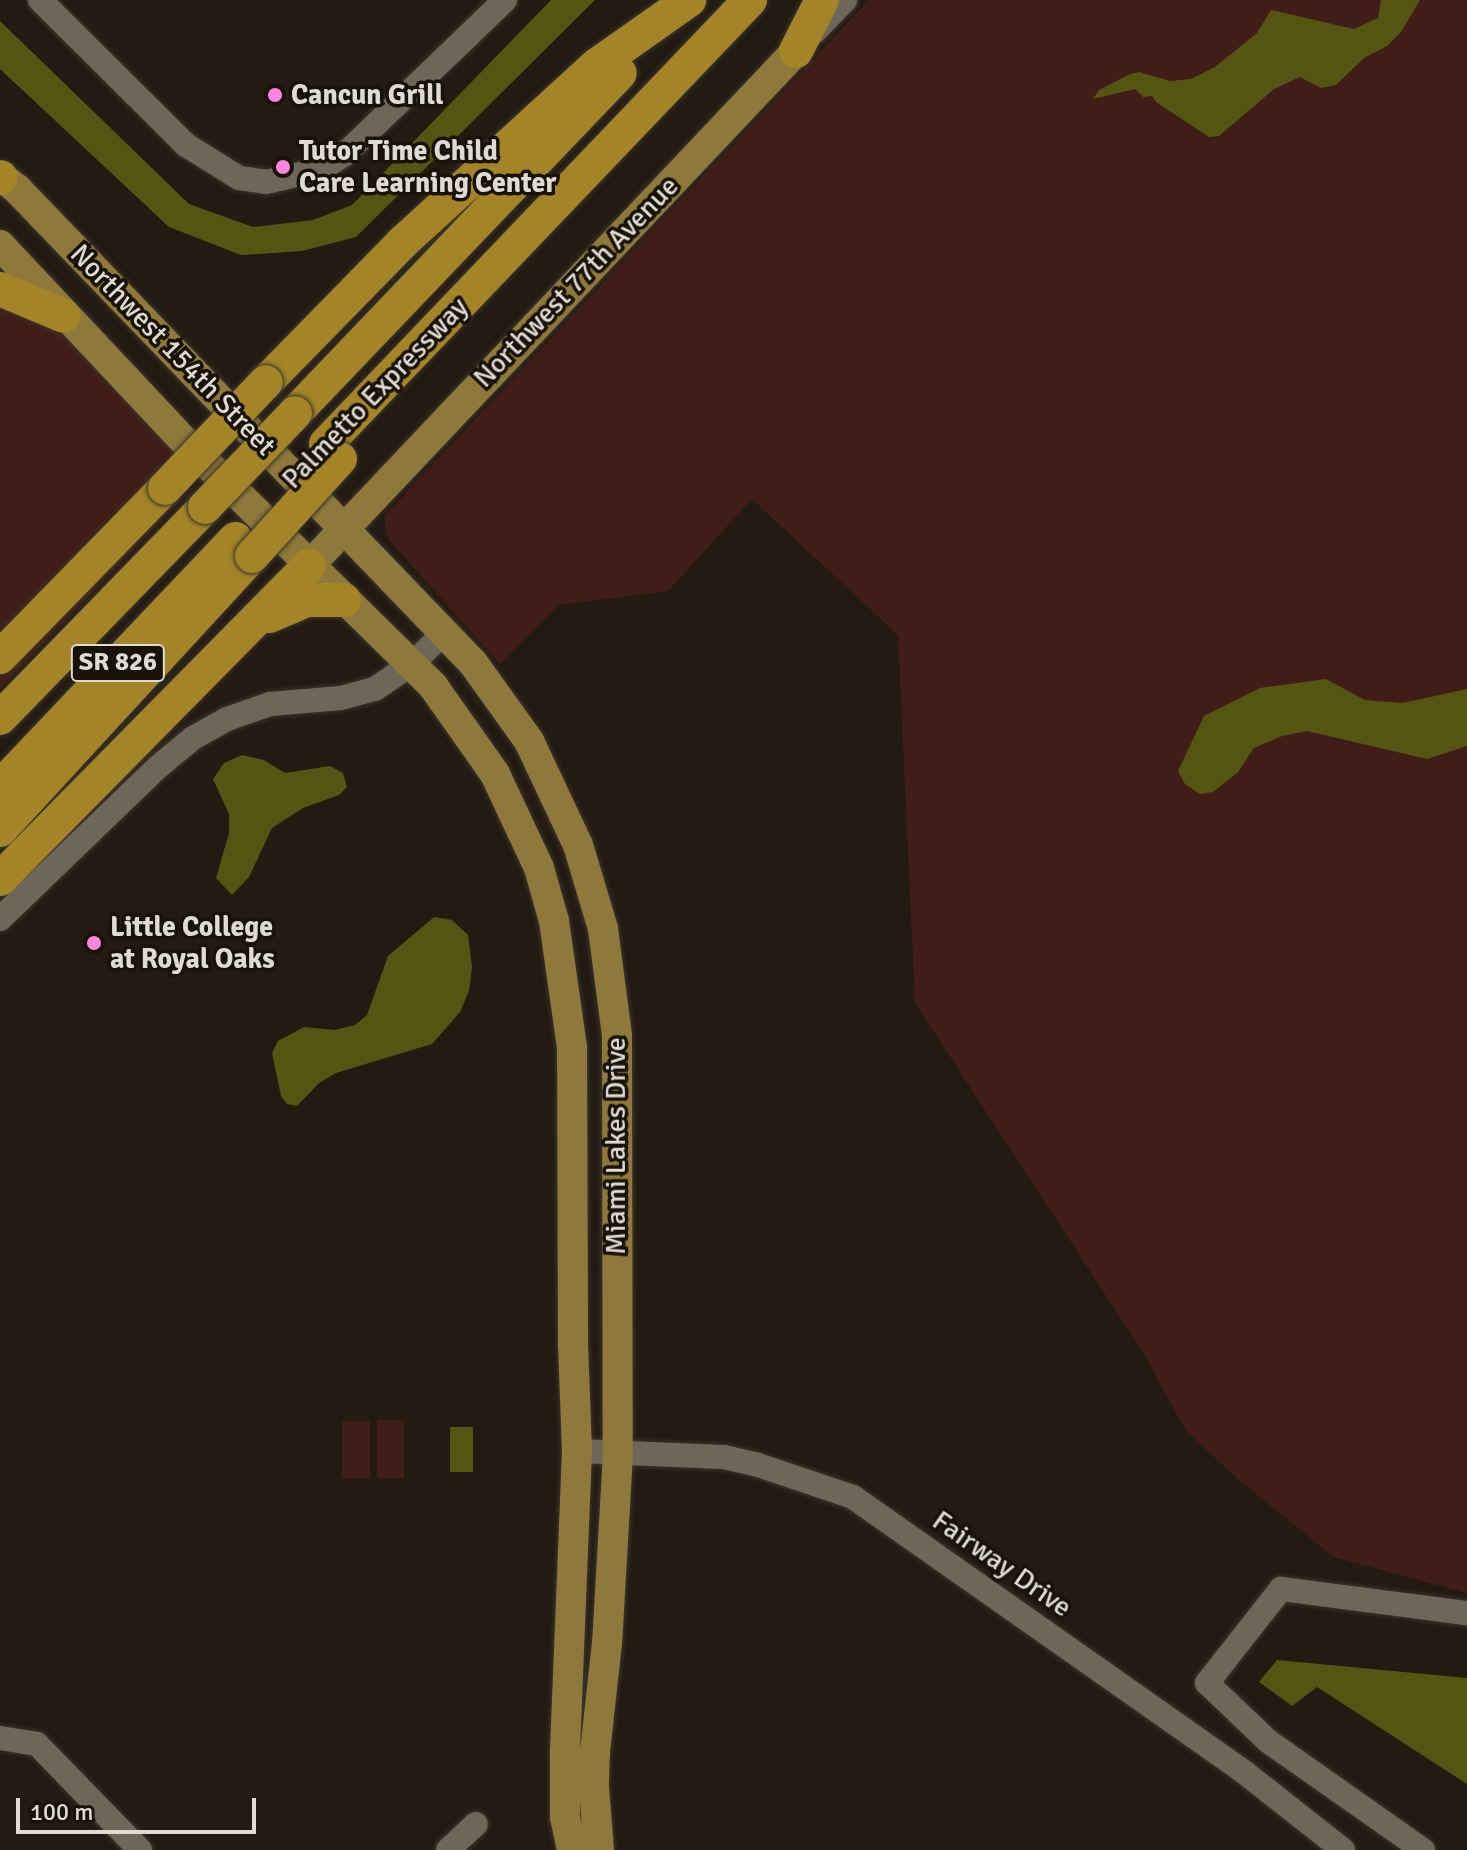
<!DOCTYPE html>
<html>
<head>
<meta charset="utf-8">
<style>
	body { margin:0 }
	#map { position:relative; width:1467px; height:1850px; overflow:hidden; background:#231b11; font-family:Signika,sans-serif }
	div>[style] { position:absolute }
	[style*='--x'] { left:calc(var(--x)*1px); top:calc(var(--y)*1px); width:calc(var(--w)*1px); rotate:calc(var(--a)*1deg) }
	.green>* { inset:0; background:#401e17; transform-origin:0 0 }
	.water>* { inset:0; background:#545513; transform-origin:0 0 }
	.roads { filter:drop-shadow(0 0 2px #3b352f) drop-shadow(0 0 2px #3b352f) }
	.minor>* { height:24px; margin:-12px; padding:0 12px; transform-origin:12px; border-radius:12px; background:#6f665a }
	.major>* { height:30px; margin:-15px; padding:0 15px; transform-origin:15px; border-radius:15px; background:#8e793b }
	.highway>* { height:34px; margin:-17px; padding:0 17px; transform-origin:17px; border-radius:17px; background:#a38527 }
	.bridges { filter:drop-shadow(0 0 2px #3b352f) drop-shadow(0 0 2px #3b352f) }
	.highway-bridge>* { height:34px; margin:-17px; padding:0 17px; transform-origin:17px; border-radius:17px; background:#a38527 }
	.dots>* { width:22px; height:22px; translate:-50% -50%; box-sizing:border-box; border:4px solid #191208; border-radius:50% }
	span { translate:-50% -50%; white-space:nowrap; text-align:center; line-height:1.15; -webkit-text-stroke:7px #191208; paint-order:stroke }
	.shield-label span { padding:2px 6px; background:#191208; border:2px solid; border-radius:6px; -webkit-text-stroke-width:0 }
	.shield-label { font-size:26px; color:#e0dad4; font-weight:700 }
	.poi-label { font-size:28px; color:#e0dad4; font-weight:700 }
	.left { translate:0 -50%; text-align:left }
	.street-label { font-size:28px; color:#e0dad4 }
	.scale { position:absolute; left:16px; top:1798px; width:240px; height:36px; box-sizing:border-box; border:4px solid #e0dad4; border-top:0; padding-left:10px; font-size:24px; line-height:28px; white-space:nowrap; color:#e0dad4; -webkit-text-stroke:6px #191208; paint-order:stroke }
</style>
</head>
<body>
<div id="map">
	<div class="green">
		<div style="clip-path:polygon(869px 0,1467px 0,1467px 1593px,1334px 1557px,1240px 1481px,1186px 1431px,1144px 1354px,915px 1003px,898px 635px,752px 499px,668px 591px,559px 605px,500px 664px,388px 539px,384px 516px)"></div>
		<div style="clip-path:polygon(0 297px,61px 332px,179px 455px,0 643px)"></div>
		<div style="clip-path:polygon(175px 493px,182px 499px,0 689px,0 667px)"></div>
		<div style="left:377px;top:1420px;width:27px;height:58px"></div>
		<div style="left:342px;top:1421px;width:28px;height:57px"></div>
	</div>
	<div class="water">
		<div style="clip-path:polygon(551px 0,595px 0,356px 237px,302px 251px,241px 255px,169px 227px,0 69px,0 21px,189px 204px,253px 227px,313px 220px,352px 205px)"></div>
		<div style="clip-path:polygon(1381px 0,1420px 0,1401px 32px,1387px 46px,1364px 58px,1336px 85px,1321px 88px,1300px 77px,1274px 89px,1219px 136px,1209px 137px,1156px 102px,1152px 96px,1143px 97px,1135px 89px,1093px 99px,1099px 90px,1130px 74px,1139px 72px,1170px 81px,1191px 79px,1215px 67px,1257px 33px,1271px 10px,1354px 29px,1378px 18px)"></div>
		<div style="clip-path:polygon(1326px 679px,1365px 700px,1403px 703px,1467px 689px,1467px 746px,1427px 759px,1307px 731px,1282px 736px,1254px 748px,1238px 772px,1213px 792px,1200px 794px,1185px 784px,1178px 771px,1204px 716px,1260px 688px)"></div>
		<div style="clip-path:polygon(242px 755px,264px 760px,285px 773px,330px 766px,343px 773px,347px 787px,339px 795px,303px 808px,272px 828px,249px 877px,232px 895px,216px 878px,229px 833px,229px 814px,213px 779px,224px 763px)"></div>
		<div style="clip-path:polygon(434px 917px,452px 920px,468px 935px,472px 967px,469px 991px,460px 1012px,432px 1044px,336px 1073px,319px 1083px,297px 1106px,287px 1104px,281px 1096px,272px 1053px,278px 1041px,304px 1027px,335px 1030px,355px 1025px,367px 1015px,388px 956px)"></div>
		<div style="left:450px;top:1427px;width:23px;height:45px"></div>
		<div style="clip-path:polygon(1277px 1660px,1467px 1678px,1467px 1784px,1317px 1687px,1292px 1706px,1259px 1682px)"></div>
	</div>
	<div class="roads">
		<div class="minor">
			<div style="--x:40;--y:0;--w:206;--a:44.8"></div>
			<div style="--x:186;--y:145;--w:62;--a:31.9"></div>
			<div style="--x:239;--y:178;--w:27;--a:8"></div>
			<div style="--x:266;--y:182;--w:57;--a:-13.1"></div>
			<div style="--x:322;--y:169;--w:27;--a:-33"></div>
			<div style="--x:345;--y:154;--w:222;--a:-43.9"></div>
			<div style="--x:814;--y:32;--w:45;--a:-45.9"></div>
			<div style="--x:0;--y:919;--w:219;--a:-43.9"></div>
			<div style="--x:158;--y:767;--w:45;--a:-39.6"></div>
			<div style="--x:193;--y:738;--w:39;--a:-29"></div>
			<div style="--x:227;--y:719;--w:46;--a:-19.2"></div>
			<div style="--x:270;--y:704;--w:71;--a:-4.8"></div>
			<div style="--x:341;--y:698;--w:35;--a:-15"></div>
			<div style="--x:375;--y:689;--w:46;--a:-34.4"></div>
			<div style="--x:413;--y:663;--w:45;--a:-44.1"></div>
			<div style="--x:577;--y:1451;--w:147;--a:2.3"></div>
			<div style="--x:724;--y:1457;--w:35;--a:13"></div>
			<div style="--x:758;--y:1465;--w:100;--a:18.6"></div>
			<div style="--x:853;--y:1497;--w:478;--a:35.1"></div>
			<div style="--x:1244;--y:1772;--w:126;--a:38.2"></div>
			<div style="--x:0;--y:1738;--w:37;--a:9"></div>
			<div style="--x:37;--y:1744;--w:148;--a:45.8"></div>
			<div style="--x:448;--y:1850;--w:38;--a:-43"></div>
			<div style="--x:1423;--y:1850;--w:189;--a:-144.9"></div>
			<div style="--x:1268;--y:1741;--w:84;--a:-136.4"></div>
			<div style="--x:1207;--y:1683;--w:120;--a:-51.8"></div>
			<div style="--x:1281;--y:1589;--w:188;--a:7.4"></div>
		</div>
		<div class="major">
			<div style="--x:0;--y:176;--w:21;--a:37"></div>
			<div style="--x:17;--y:189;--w:658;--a:46.11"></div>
			<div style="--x:473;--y:663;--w:96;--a:54.3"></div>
			<div style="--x:529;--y:741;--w:115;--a:64.8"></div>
			<div style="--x:578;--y:845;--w:88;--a:73.4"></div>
			<div style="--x:603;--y:929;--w:108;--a:82.5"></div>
			<div style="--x:617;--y:1036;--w:418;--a:89.9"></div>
			<div style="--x:618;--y:1454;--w:189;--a:93.3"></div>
			<div style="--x:607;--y:1643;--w:109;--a:96.3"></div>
			<div style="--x:595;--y:1751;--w:37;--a:92"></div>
			<div style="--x:594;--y:1788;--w:62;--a:85.4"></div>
			<div style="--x:0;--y:245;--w:277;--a:46.8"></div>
			<div style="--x:190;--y:447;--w:341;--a:44.5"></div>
			<div style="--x:433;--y:686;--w:108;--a:54.8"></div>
			<div style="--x:495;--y:774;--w:104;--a:64.9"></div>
			<div style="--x:539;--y:868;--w:55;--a:74.2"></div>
			<div style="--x:554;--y:921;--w:127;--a:81.9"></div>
			<div style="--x:572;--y:1047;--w:296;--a:89.8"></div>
			<div style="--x:573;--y:1343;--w:108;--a:87.9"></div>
			<div style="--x:577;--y:1451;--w:302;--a:92.3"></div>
			<div style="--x:565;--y:1753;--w:64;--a:90"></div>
			<div style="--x:565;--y:1817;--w:34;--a:78"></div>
			<div style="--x:309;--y:566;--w:709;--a:-46.6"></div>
		</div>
		<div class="highway">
			<div style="--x:796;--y:51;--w:57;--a:-63"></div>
			<div style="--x:0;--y:178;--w:1;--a:-45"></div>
			<div style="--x:0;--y:289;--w:69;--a:22.9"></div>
			<div style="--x:266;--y:382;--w:196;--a:-45.6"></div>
			<div style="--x:403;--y:242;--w:263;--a:-42.4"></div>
			<div style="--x:597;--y:65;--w:113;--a:-35.2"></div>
			<div style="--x:295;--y:413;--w:470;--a:-46.3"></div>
			<div style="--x:326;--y:444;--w:614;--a:-46.32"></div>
			<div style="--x:269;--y:616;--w:41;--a:-22.8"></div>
			<div style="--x:307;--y:600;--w:37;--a:0"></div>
			<div style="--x:0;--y:657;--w:236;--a:-45.7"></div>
			<div style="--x:0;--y:718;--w:294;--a:-45.8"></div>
			<div style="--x:0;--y:787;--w:342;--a:-46.5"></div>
			<div style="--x:0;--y:830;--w:372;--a:-47.4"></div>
			<div style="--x:0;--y:879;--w:440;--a:-45.4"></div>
		</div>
	</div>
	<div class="bridges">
		<div class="highway-bridge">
			<div style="--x:165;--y:488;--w:146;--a:-46.4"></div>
			<div style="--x:205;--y:507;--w:130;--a:-46.2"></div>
			<div style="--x:252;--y:556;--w:131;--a:-47.8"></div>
		</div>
	</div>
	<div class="dots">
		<div style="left:275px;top:95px;background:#fd86e1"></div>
		<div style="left:283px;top:167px;background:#fd86e1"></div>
		<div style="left:94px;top:943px;background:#fd86e1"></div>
	</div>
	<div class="shield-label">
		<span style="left:118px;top:663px">SR 826</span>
	</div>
	<div class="poi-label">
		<span class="left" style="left:291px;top:95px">Cancun Grill</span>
		<span class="left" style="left:299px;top:167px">Tutor Time Child<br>Care Learning Center</span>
		<span class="left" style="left:110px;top:943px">Little College<br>at Royal Oaks</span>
	</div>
	<div class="street-label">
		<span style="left:576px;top:282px;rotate:-46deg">Northwest 77th Avenue</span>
		<span style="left:173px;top:350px;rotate:46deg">Northwest 154th Street</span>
		<span style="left:375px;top:393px;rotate:-46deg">Palmetto Expressway</span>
		<span style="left:616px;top:1146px;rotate:-90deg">Miami Lakes Drive</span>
		<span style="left:1002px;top:1564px;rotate:35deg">Fairway Drive</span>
	</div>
	<div class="scale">100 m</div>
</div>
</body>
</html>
